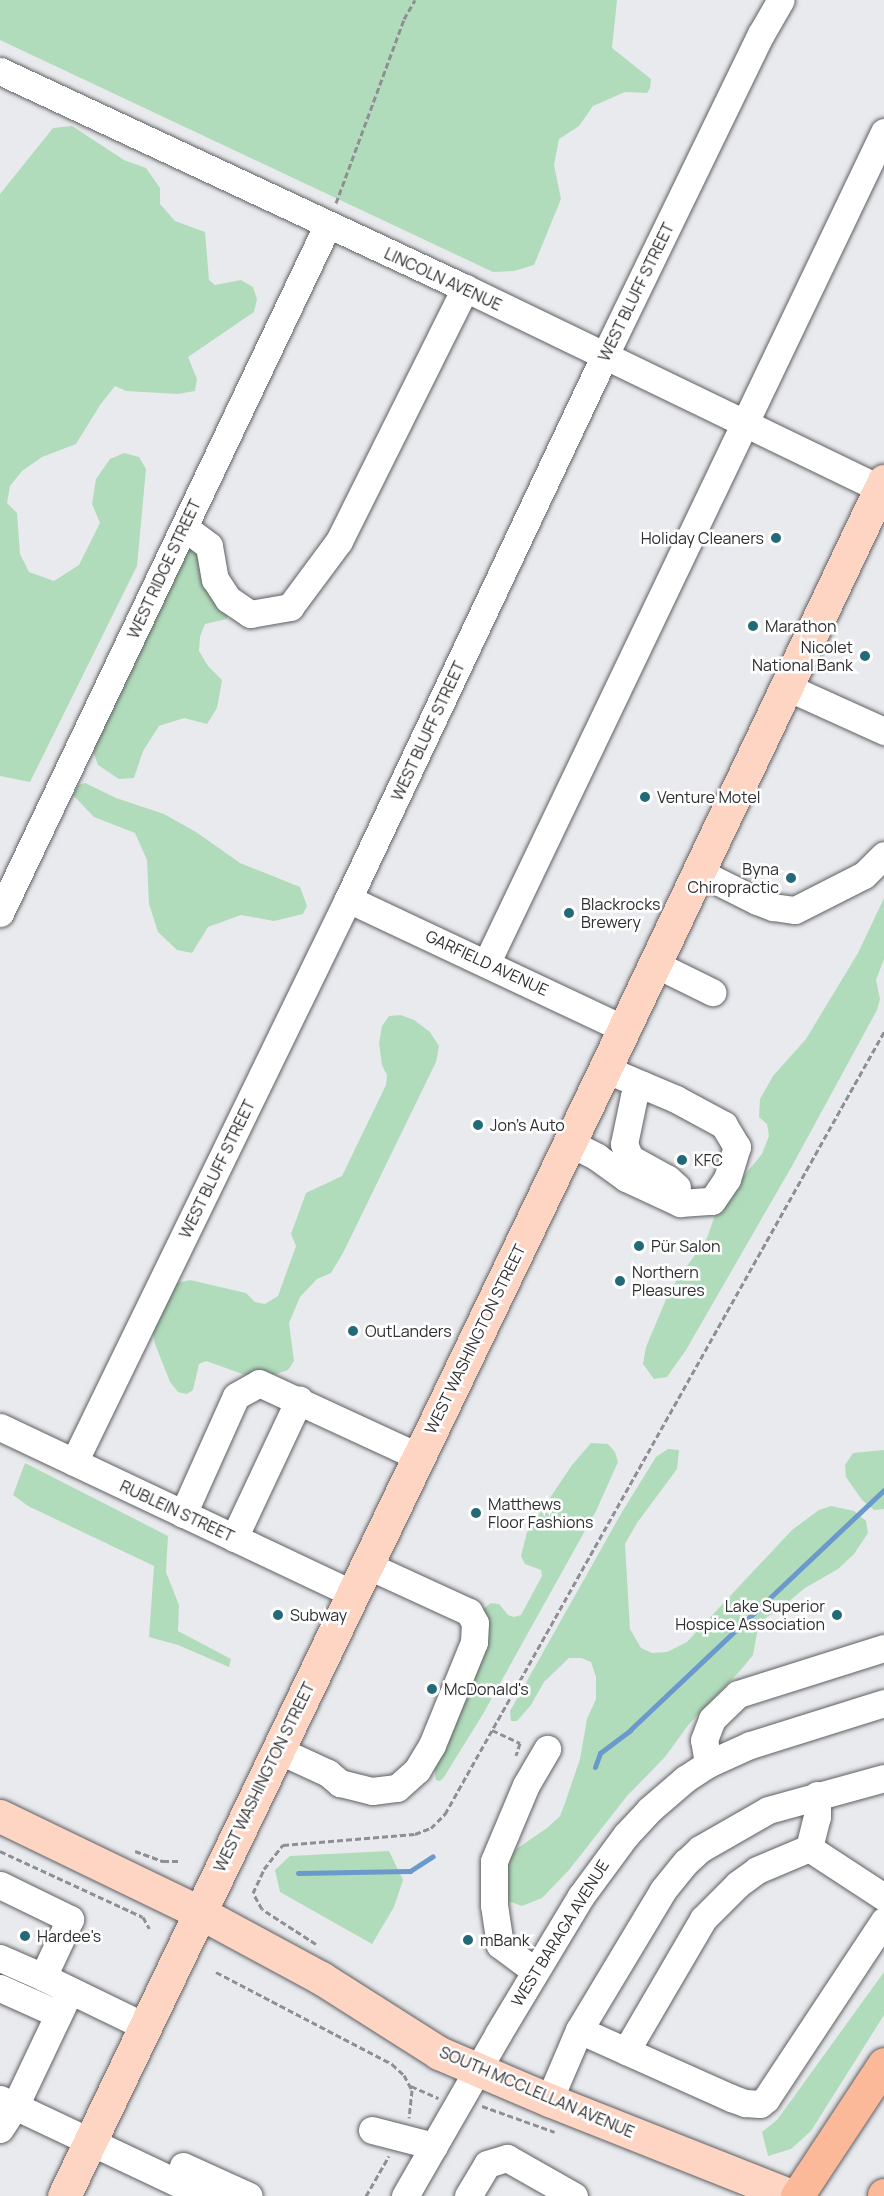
<!DOCTYPE html>
<html>
<head>
<meta charset="utf-8">
<style>
	body { margin:0 }
	#map { position:relative; width:884px; height:2196px; overflow:hidden; background:#e9eaee; font-family:Manrope,sans-serif }
	div>[style] { position:absolute }
	[style*='--x'] { left:calc(var(--x)*1px); top:calc(var(--y)*1px); width:calc(var(--w)*1px); rotate:calc(var(--a)*1deg) }
	.green>* { inset:0; background:#b1dcbb }
	.stream>* { height:5px; margin:-2.5px; padding:0 2.5px; transform-origin:2.5px; border-radius:2.5px; background:#6a9acb }
	.path>* { height:3px; margin-top:-1.5px; transform-origin:0; background:repeating-linear-gradient(90deg,#8e8f92 0 6px,transparent 0 9px) }
	.roads { filter:drop-shadow(0 0 2px #5f6063) drop-shadow(0 0 2px #5f6063) }
	.minor>* { height:27px; margin:-13.5px; padding:0 13.5px; transform-origin:13.5px; border-radius:13.5px; background:#fff }
	.major>* { height:33px; margin:-16.5px; padding:0 16.5px; transform-origin:16.5px; border-radius:16.5px; background:#fdd5c2 }
	.highway>* { height:33px; margin:-16.5px; padding:0 16.5px; transform-origin:16.5px; border-radius:16.5px; background:#fcb999 }
	.dots>* { width:16px; height:16px; translate:-50% -50%; box-sizing:border-box; border:3px solid #fff; border-radius:50% }
	span { translate:-50% -50%; white-space:nowrap; text-align:center; line-height:1.15; -webkit-text-stroke:5px #fff; paint-order:stroke }
	.street-label { font-size:16px; color:#2f2f31 }
	.poi-label { font-size:16px; color:#2f2f31 }
	.right { translate:-100% -50%; text-align:right }
	.left { translate:0 -50%; text-align:left }
</style>
</head>
<body>
<div id="map">
	<div class="green">
		<div style="clip-path:polygon(0 0,617px 0,612px 48px,651px 79px,650px 88px,647px 93px,625px 92px,593px 106px,579px 126px,559px 139px,554px 165px,561px 199px,534px 265px,514px 271px,493px 272px,0 40px)"></div>
		<div style="clip-path:polygon(72px 126px,124px 160px,146px 168px,160px 188px,160px 204px,175px 221px,205px 232px,209px 280px,215px 285px,241px 280px,253px 287px,257px 299px,254px 312px,188px 357px,197px 379px,195px 391px,178px 394px,126px 391px,115px 386px,100px 405px,76px 444px,42px 457px,22px 471px,10px 486px,7px 503px,17px 513px,20px 554px,29px 572px,54px 581px,79px 565px,100px 523px,92px 504px,96px 479px,110px 459px,124px 453px,139px 457px,146px 469px,137px 566px,30px 782px,0 776px,0 194px,53px 128px)"></div>
		<div style="clip-path:polygon(189px 549px,202px 552px,233px 589px,227px 619px,205px 624px,200px 637px,199px 651px,208px 666px,222px 680px,217px 708px,207px 724px,184px 718px,159px 726px,143px 751px,134px 778px,119px 779px,98px 765px,92px 748px,182px 552px)"></div>
		<div style="clip-path:polygon(85px 783px,116px 798px,164px 814px,196px 832px,240px 863px,300px 887px,307px 906px,303px 914px,274px 921px,241px 915px,208px 927px,192px 953px,177px 950px,158px 932px,149px 904px,147px 860px,135px 833px,94px 817px,73px 795px,78px 785px)"></div>
		<div style="clip-path:polygon(884px 898px,884px 959px,876px 980px,880px 999px,877px 1010px,792px 1166px,686px 1350px,667px 1377px,654px 1379px,643px 1364px,646px 1347px,670px 1290px,707px 1238px,715px 1215px,727px 1196px,762px 1154px,769px 1136px,767px 1124px,759px 1117px,760px 1099px,773px 1076px,806px 1039px,858px 953px)"></div>
		<div style="clip-path:polygon(401px 1015px,414px 1020px,430px 1032px,439px 1046px,436px 1062px,343px 1253px,331px 1273px,317px 1279px,300px 1297px,289px 1323px,294px 1361px,288px 1370px,268px 1377px,254px 1378px,206px 1361px,199px 1364px,193px 1390px,187px 1394px,178px 1392px,170px 1382px,155px 1344px,151px 1322px,168px 1285px,190px 1280px,246px 1293px,255px 1302px,265px 1304px,278px 1296px,296px 1246px,291px 1234px,306px 1193px,342px 1176px,386px 1085px,387px 1075px,382px 1065px,379px 1043px,382px 1026px,389px 1016px)"></div>
		<div style="clip-path:polygon(591px 1443px,608px 1444px,615px 1452px,618px 1462px,596px 1511px,483px 1714px,444px 1777px,440px 1781px,436px 1780px,433px 1762px,482px 1610px,491px 1603px,499px 1604px,508px 1615px,514px 1617px,521px 1615px,542px 1576px,541px 1570px,525px 1564px,521px 1556px,527px 1532px,572px 1465px)"></div>
		<div style="clip-path:polygon(668px 1449px,679px 1450px,677px 1469px,637px 1523px,625px 1544px,630px 1629px,641px 1648px,652px 1653px,667px 1652px,687px 1642px,792px 1530px,819px 1510px,831px 1506px,854px 1511px,866px 1521px,868px 1533px,854px 1554px,838px 1569px,805px 1588px,776px 1612px,765px 1618px,758px 1628px,753px 1655px,740px 1671px,689px 1724px,665px 1757px,627px 1796px,569px 1870px,542px 1898px,522px 1906px,508px 1901px,503px 1894px,503px 1868px,512px 1852px,547px 1828px,560px 1816px,565px 1803px,580px 1759px,587px 1719px,596px 1699px,596px 1677px,591px 1662px,581px 1658px,569px 1658px,544px 1682px,531px 1705px,517px 1721px,511px 1721px,510px 1711px,622px 1512px,656px 1457px)"></div>
		<div style="clip-path:polygon(884px 1450px,884px 1509px,874px 1510px,862px 1500px,846px 1477px,845px 1465px,853px 1453px)"></div>
		<div style="clip-path:polygon(25px 1463px,168px 1536px,166px 1572px,179px 1605px,178px 1631px,231px 1659px,229px 1667px,178px 1645px,149px 1637px,154px 1566px,28px 1506px,13px 1495px)"></div>
		<div style="clip-path:polygon(389px 1851px,403px 1880px,394px 1907px,372px 1944px,280px 1892px,275px 1870px,290px 1856px)"></div>
		<div style="clip-path:polygon(884px 1972px,884px 2015px,811px 2131px,791px 2149px,768px 2156px,762px 2132px,777px 2120px)"></div>
	</div>
	<div class="stream">
		<div style="--x:595;--y:1767;--w:15;--a:-70"></div>
		<div style="--x:600;--y:1753;--w:38;--a:-37"></div>
		<div style="--x:630;--y:1730;--w:349;--a:-43.4"></div>
		<div style="--x:298;--y:1873;--w:112;--a:-1"></div>
		<div style="--x:410;--y:1871;--w:27;--a:-33"></div>
	</div>
	<div class="path">
		<div style="--x:336;--y:203;--w:196;--a:-69.7"></div>
		<div style="--x:404;--y:19;--w:22;--a:-60"></div>
		<div style="--x:492;--y:1730;--w:31;--a:25"></div>
		<div style="--x:520;--y:1743;--w:13;--a:108"></div>
		<div style="--x:0;--y:1851;--w:157;--a:24.8"></div>
		<div style="--x:143;--y:1917;--w:13;--a:61"></div>
		<div style="--x:135;--y:1851;--w:30;--a:20"></div>
		<div style="--x:163;--y:1861;--w:18;--a:0"></div>
		<div style="--x:316;--y:1944;--w:64;--a:-147.1"></div>
		<div style="--x:262;--y:1909;--w:18;--a:-119"></div>
		<div style="--x:253;--y:1893;--w:26;--a:-65"></div>
		<div style="--x:264;--y:1869;--w:31;--a:-52"></div>
		<div style="--x:283;--y:1845;--w:132;--a:-4.8"></div>
		<div style="--x:415;--y:1834;--w:17;--a:-21"></div>
		<div style="--x:431;--y:1828;--w:20;--a:-45"></div>
		<div style="--x:445;--y:1814;--w:897;--a:-60.69"></div>
		<div style="--x:216;--y:1972;--w:199;--a:27.6"></div>
		<div style="--x:392;--y:2064;--w:16;--a:43"></div>
		<div style="--x:404;--y:2075;--w:17;--a:62"></div>
		<div style="--x:412;--y:2090;--w:28;--a:96"></div>
		<div style="--x:411;--y:2086;--w:30;--a:24"></div>
		<div style="--x:482;--y:2106;--w:77;--a:19.6"></div>
		<div style="--x:366;--y:2196;--w:46;--a:-60.1"></div>
	</div>
	<div class="roads">
		<div class="minor">
			<div style="--x:0;--y:71;--w:513;--a:25.02"></div>
			<div style="--x:465;--y:288;--w:466;--a:25.8"></div>
			<div style="--x:184;--y:527;--w:31;--a:37"></div>
			<div style="--x:209;--y:546;--w:34;--a:80"></div>
			<div style="--x:215;--y:579;--w:24;--a:57"></div>
			<div style="--x:228;--y:599;--w:27;--a:34"></div>
			<div style="--x:250;--y:614;--w:41;--a:-9.9"></div>
			<div style="--x:290;--y:607;--w:82;--a:-53.4"></div>
			<div style="--x:339;--y:541;--w:283;--a:-63.5"></div>
			<div style="--x:787;--y:687;--w:107;--a:24.4"></div>
			<div style="--x:699;--y:872;--w:65;--a:26.6"></div>
			<div style="--x:757;--y:901;--w:17;--a:21"></div>
			<div style="--x:773;--y:907;--w:22;--a:8"></div>
			<div style="--x:795;--y:910;--w:77;--a:-26.9"></div>
			<div style="--x:864;--y:875;--w:28;--a:-45"></div>
			<div style="--x:348;--y:899;--w:305;--a:25.2"></div>
			<div style="--x:0;--y:913;--w:763;--a:-64.54"></div>
			<div style="--x:487;--y:962;--w:920;--a:-64.44"></div>
			<div style="--x:655;--y:964;--w:64;--a:26.2"></div>
			<div style="--x:643;--y:1085;--w:14;--a:129"></div>
			<div style="--x:634;--y:1096;--w:49;--a:101.8"></div>
			<div style="--x:624;--y:1144;--w:15;--a:67"></div>
			<div style="--x:630;--y:1158;--w:43;--a:28.9"></div>
			<div style="--x:668;--y:1179;--w:12;--a:42"></div>
			<div style="--x:570;--y:1143;--w:30;--a:27"></div>
			<div style="--x:597;--y:1157;--w:36;--a:36"></div>
			<div style="--x:626;--y:1178;--w:60;--a:24.8"></div>
			<div style="--x:680;--y:1203;--w:32;--a:-4"></div>
			<div style="--x:712;--y:1201;--w:27;--a:-56"></div>
			<div style="--x:727;--y:1179;--w:34;--a:-73"></div>
			<div style="--x:737;--y:1147;--w:26;--a:-121"></div>
			<div style="--x:724;--y:1125;--w:55;--a:-151.6"></div>
			<div style="--x:676;--y:1099;--w:77;--a:-157.1"></div>
			<div style="--x:0;--y:1427;--w:391;--a:25.3"></div>
			<div style="--x:74;--y:1462;--w:626;--a:-64.05"></div>
			<div style="--x:348;--y:899;--w:599;--a:-64.72"></div>
			<div style="--x:604;--y:357;--w:359;--a:-64.1"></div>
			<div style="--x:761;--y:34;--w:39;--a:-60"></div>
			<div style="--x:183;--y:1514;--w:129;--a:-65.8"></div>
			<div style="--x:236;--y:1396;--w:26;--a:-29"></div>
			<div style="--x:259;--y:1383;--w:176;--a:24.8"></div>
			<div style="--x:234;--y:1538;--w:153;--a:-64.8"></div>
			<div style="--x:278;--y:1750;--w:55;--a:24.7"></div>
			<div style="--x:328;--y:1773;--w:16;--a:40"></div>
			<div style="--x:340;--y:1783;--w:33;--a:14"></div>
			<div style="--x:372;--y:1791;--w:25;--a:-7"></div>
			<div style="--x:397;--y:1788;--w:27;--a:-42"></div>
			<div style="--x:417;--y:1770;--w:29;--a:-59"></div>
			<div style="--x:432;--y:1745;--w:111;--a:-67.8"></div>
			<div style="--x:474;--y:1642;--w:19;--a:-87"></div>
			<div style="--x:475;--y:1623;--w:13;--a:-119"></div>
			<div style="--x:469;--y:1612;--w:112;--a:-155.3"></div>
			<div style="--x:708;--y:1764;--w:24;--a:-99"></div>
			<div style="--x:704;--y:1740;--w:22;--a:-69"></div>
			<div style="--x:712;--y:1719;--w:36;--a:-44"></div>
			<div style="--x:738;--y:1694;--w:153;--a:-17.5"></div>
			<div style="--x:809;--y:1848;--w:32;--a:-76"></div>
			<div style="--x:817;--y:1817;--w:22;--a:-90"></div>
			<div style="--x:0;--y:1885;--w:78;--a:25.9"></div>
			<div style="--x:70;--y:1919;--w:64;--a:115"></div>
			<div style="--x:43;--y:1977;--w:112;--a:25.9"></div>
			<div style="--x:0;--y:1958;--w:47;--a:23.8"></div>
			<div style="--x:535;--y:1971;--w:44;--a:-143.4"></div>
			<div style="--x:500;--y:1945;--w:40;--a:-98.5"></div>
			<div style="--x:494;--y:1905;--w:44;--a:-90"></div>
			<div style="--x:494;--y:1861;--w:82;--a:-67.2"></div>
			<div style="--x:526;--y:1785;--w:42;--a:-59.7"></div>
			<div style="--x:0;--y:1988;--w:64;--a:24.1"></div>
			<div style="--x:579;--y:2030;--w:167;--a:24.1"></div>
			<div style="--x:731;--y:2098;--w:15;--a:20"></div>
			<div style="--x:745;--y:2103;--w:15;--a:4"></div>
			<div style="--x:760;--y:2104;--w:8;--a:-40"></div>
			<div style="--x:766;--y:2099;--w:214;--a:-56.5"></div>
			<div style="--x:626;--y:2051;--w:153;--a:-59.7"></div>
			<div style="--x:703;--y:1919;--w:49;--a:-45"></div>
			<div style="--x:738;--y:1884;--w:24;--a:-36"></div>
			<div style="--x:757;--y:1870;--w:56;--a:-22.9"></div>
			<div style="--x:809;--y:1848;--w:90;--a:33.2"></div>
			<div style="--x:0;--y:2099;--w:227;--a:25.3"></div>
			<div style="--x:549;--y:2100;--w:76;--a:-66.8"></div>
			<div style="--x:579;--y:2030;--w:163;--a:-59"></div>
			<div style="--x:663;--y:1890;--w:36;--a:-51"></div>
			<div style="--x:686;--y:1862;--w:19;--a:-43"></div>
			<div style="--x:700;--y:1849;--w:78;--a:-29.8"></div>
			<div style="--x:768;--y:1810;--w:120;--a:-15.4"></div>
			<div style="--x:0;--y:2129;--w:27;--a:-57"></div>
			<div style="--x:15;--y:2106;--w:128;--a:-64.6"></div>
			<div style="--x:372;--y:2130;--w:64;--a:14.5"></div>
			<div style="--x:183;--y:2166;--w:72;--a:24.4"></div>
			<div style="--x:405;--y:2196;--w:187;--a:-60.1"></div>
			<div style="--x:498;--y:2034;--w:161;--a:-59"></div>
			<div style="--x:581;--y:1896;--w:76;--a:-53.6"></div>
			<div style="--x:626;--y:1835;--w:34;--a:-47"></div>
			<div style="--x:649;--y:1810;--w:48;--a:-40.7"></div>
			<div style="--x:685;--y:1779;--w:27;--a:-33"></div>
			<div style="--x:708;--y:1764;--w:46;--a:-24.3"></div>
			<div style="--x:750;--y:1745;--w:140;--a:-17.4"></div>
			<div style="--x:468;--y:2196;--w:37;--a:-59"></div>
			<div style="--x:487;--y:2164;--w:21;--a:-17"></div>
			<div style="--x:507;--y:2158;--w:77;--a:29.6"></div>
		</div>
		<div class="major">
			<div style="--x:0;--y:1816;--w:221;--a:25.8"></div>
			<div style="--x:199;--y:1912;--w:139;--a:28.4"></div>
			<div style="--x:321;--y:1978;--w:140;--a:32.4"></div>
			<div style="--x:439;--y:2053;--w:120;--a:23.1"></div>
			<div style="--x:549;--y:2100;--w:261;--a:21.6"></div>
			<div style="--x:64;--y:2196;--w:1250;--a:-64.36"></div>
			<div style="--x:605;--y:1069;--w:651;--a:-64.62"></div>
		</div>
		<div class="highway">
			<div style="--x:797;--y:2196;--w:158;--a:-56.6"></div>
			<div style="--x:884;--y:2196;--w:1;--a:-90"></div>
		</div>
	</div>
	<div class="dots">
		<div style="left:776px;top:538px;background:#226a77"></div>
		<div style="left:753px;top:626px;background:#226a77"></div>
		<div style="left:865px;top:656px;background:#226a77"></div>
		<div style="left:645px;top:797px;background:#226a77"></div>
		<div style="left:791px;top:878px;background:#226a77"></div>
		<div style="left:569px;top:913px;background:#226a77"></div>
		<div style="left:478px;top:1125px;background:#226a77"></div>
		<div style="left:682px;top:1160px;background:#226a77"></div>
		<div style="left:639px;top:1246px;background:#226a77"></div>
		<div style="left:620px;top:1281px;background:#226a77"></div>
		<div style="left:353px;top:1331px;background:#226a77"></div>
		<div style="left:476px;top:1513px;background:#226a77"></div>
		<div style="left:278px;top:1615px;background:#226a77"></div>
		<div style="left:837px;top:1615px;background:#226a77"></div>
		<div style="left:432px;top:1689px;background:#226a77"></div>
		<div style="left:25px;top:1936px;background:#226a77"></div>
		<div style="left:468px;top:1940px;background:#226a77"></div>
	</div>
	<div class="street-label">
		<span style="left:443px;top:279px;rotate:25deg">LINCOLN AVENUE</span>
		<span style="left:636px;top:292px;rotate:-64deg">WEST BLUFF STREET</span>
		<span style="left:164px;top:569px;rotate:-65deg">WEST RIDGE STREET</span>
		<span style="left:428px;top:731px;rotate:-65deg">WEST BLUFF STREET</span>
		<span style="left:487px;top:963px;rotate:25deg">GARFIELD AVENUE</span>
		<span style="left:217px;top:1169px;rotate:-64deg">WEST BLUFF STREET</span>
		<span style="left:475px;top:1339px;rotate:-64deg">WEST WASHINGTON STREET</span>
		<span style="left:177px;top:1511px;rotate:25deg">RUBLEIN STREET</span>
		<span style="left:264px;top:1777px;rotate:-64deg">WEST WASHINGTON STREET</span>
		<span style="left:560px;top:1933px;rotate:-58deg">WEST BARAGA AVENUE</span>
		<span style="left:537px;top:2092px;rotate:23deg">SOUTH MCCLELLAN AVENUE</span>
	</div>
	<div class="poi-label">
		<span class="right" style="left:764px;top:538px">Holiday Cleaners</span>
		<span class="left" style="left:765px;top:626px">Marathon</span>
		<span class="right" style="left:853px;top:656px">Nicolet<br>National Bank</span>
		<span class="left" style="left:657px;top:797px">Venture Motel</span>
		<span class="right" style="left:779px;top:878px">Byna<br>Chiropractic</span>
		<span class="left" style="left:581px;top:913px">Blackrocks<br>Brewery</span>
		<span class="left" style="left:490px;top:1125px">Jon's Auto</span>
		<span class="left" style="left:694px;top:1160px">KFC</span>
		<span class="left" style="left:651px;top:1246px">Pür Salon</span>
		<span class="left" style="left:632px;top:1281px">Northern<br>Pleasures</span>
		<span class="left" style="left:365px;top:1331px">OutLanders</span>
		<span class="left" style="left:488px;top:1513px">Matthews<br>Floor Fashions</span>
		<span class="right" style="left:825px;top:1615px">Lake Superior<br>Hospice Association</span>
		<span class="left" style="left:290px;top:1615px">Subway</span>
		<span class="left" style="left:444px;top:1689px">McDonald's</span>
		<span class="left" style="left:37px;top:1936px">Hardee's</span>
		<span class="left" style="left:480px;top:1940px">mBank</span>
	</div>
</div>
</body>
</html>
